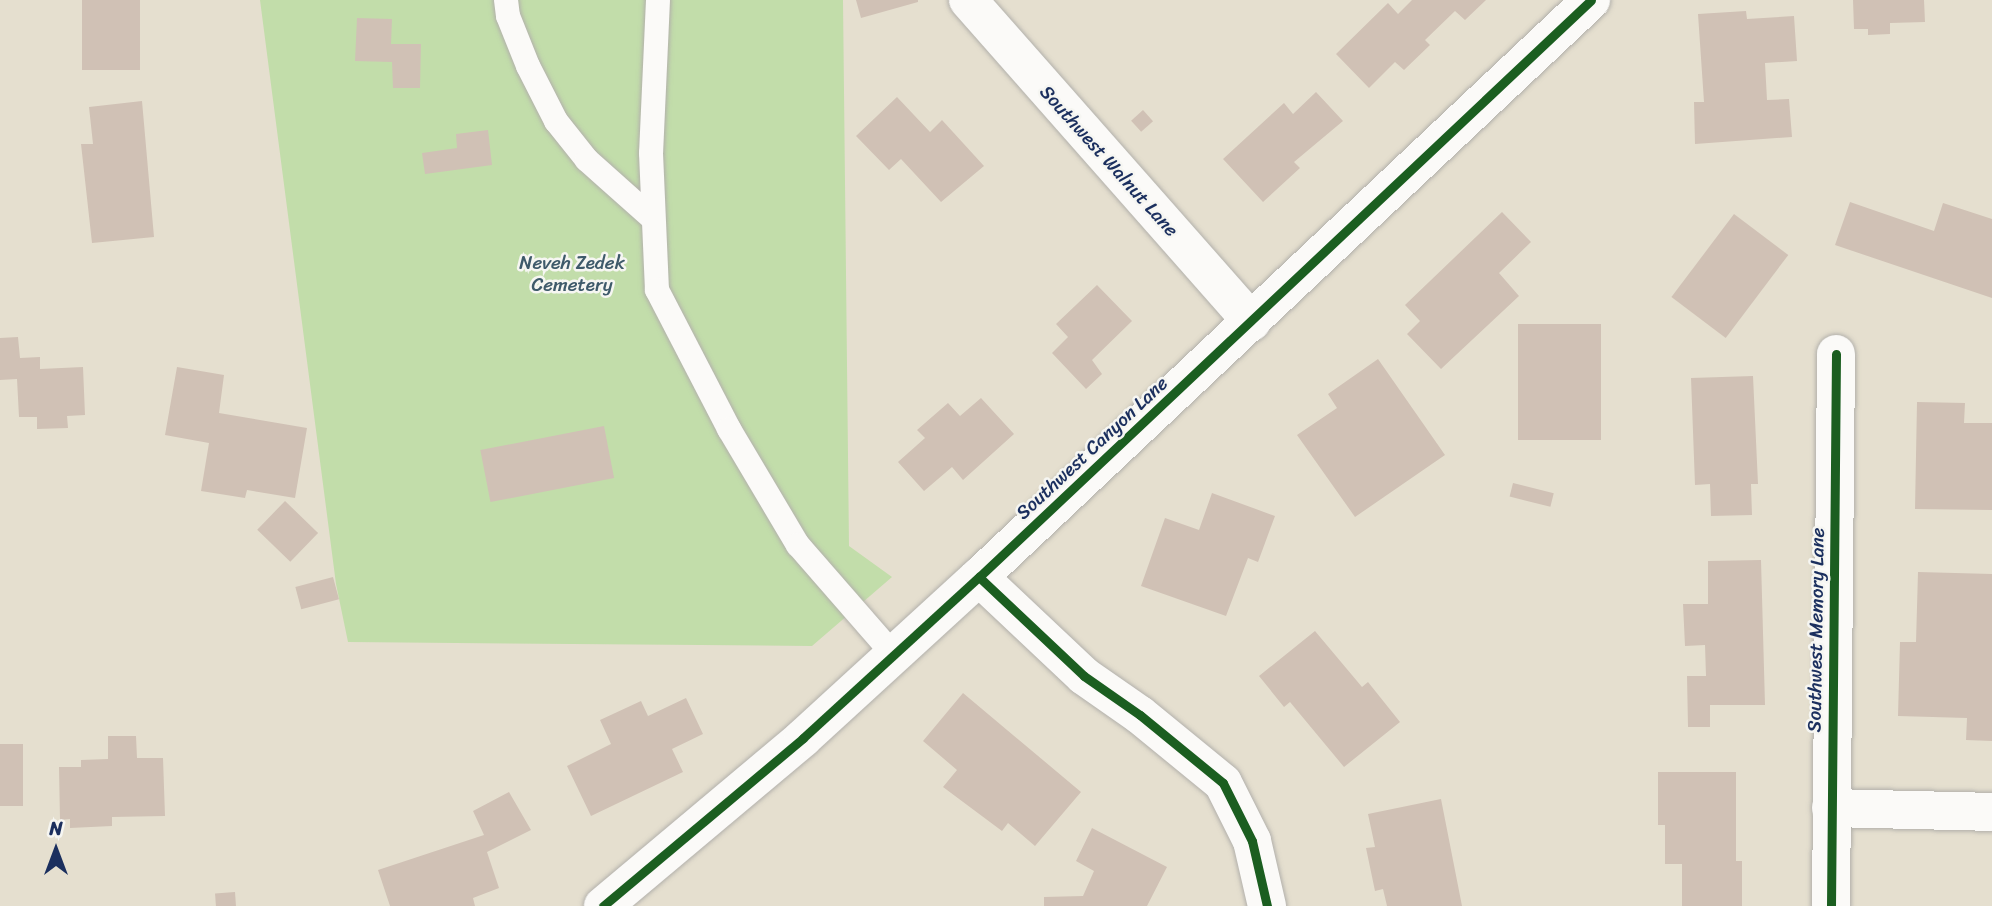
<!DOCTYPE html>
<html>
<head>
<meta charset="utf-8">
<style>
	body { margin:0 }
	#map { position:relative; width:1992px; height:906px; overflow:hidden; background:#e5dfcf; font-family:Sriracha,sans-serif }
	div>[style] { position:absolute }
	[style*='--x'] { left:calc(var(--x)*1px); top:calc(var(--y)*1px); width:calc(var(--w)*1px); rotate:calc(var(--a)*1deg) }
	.green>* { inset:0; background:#c2ddaa }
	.building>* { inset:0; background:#d0c1b5; transform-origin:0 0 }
	.roads { filter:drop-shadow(0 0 2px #b2b0ab) drop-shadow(0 0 2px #b2b0ab) }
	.lane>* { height:24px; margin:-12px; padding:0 12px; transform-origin:12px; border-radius:12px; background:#fbfaf8 }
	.street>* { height:38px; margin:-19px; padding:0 19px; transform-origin:19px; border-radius:19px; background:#fbfaf8 }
	.cycleway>* { height:9px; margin:-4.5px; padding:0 4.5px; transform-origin:4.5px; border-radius:4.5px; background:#1b5e20 }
	span { translate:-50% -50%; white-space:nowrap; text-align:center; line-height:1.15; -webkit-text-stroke:5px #f6f6f2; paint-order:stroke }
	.street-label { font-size:19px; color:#1b2f5e }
	.park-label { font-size:19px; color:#3e5a6a }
	.north { position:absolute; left:21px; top:815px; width:70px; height:70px; -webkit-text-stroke:5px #f6f6f2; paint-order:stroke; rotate:0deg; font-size:19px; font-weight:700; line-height:28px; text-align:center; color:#1b2f5e }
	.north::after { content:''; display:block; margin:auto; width:24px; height:32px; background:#1b2f5e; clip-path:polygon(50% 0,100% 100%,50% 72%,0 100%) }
</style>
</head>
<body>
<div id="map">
	<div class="green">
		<div style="clip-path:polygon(260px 0,843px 0,849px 546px,892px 577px,812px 646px,348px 642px,336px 584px)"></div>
	</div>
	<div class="building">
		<div style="left:82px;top:0;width:58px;height:70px"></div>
		<div style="clip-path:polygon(856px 0,918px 0,918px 2px,861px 18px)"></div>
		<div style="clip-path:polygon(1412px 0,1486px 0,1465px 20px,1455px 11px,1425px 40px,1430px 45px,1404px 70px,1395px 62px,1369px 88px,1336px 54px,1388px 3px,1398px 14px)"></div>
		<div style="clip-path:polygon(1853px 0,1924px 0,1925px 22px,1890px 23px,1890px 34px,1868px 35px,1868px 29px,1854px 29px)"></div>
		<div style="clip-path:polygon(1746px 11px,1747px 19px,1794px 16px,1797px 61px,1765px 63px,1767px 100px,1789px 99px,1792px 137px,1695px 144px,1694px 102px,1704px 102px,1698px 14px)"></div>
		<div style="clip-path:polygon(357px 18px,392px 19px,391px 44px,421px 44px,420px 88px,393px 88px,392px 62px,355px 61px)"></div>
		<div style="clip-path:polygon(1316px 92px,1343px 121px,1294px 162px,1300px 168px,1263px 202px,1223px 159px,1284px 103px,1293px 114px)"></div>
		<div style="clip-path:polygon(897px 97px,930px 132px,942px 120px,984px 166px,941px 202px,901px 159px,889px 170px,856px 136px)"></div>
		<div style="clip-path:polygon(142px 101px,154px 237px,92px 243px,81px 144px,93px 144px,89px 107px)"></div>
		<div style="left:1143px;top:110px;width:15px;height:16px;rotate:48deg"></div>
		<div style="clip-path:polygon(488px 130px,492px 165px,425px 174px,422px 153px,457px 148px,456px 134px)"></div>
		<div style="clip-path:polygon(1850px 202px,1934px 231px,1943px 203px,1992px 219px,1992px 298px,1835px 245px)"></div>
		<div style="clip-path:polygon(1502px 212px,1531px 242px,1499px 273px,1519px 296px,1441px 369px,1407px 334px,1420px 321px,1405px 305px)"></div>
		<div style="left:1734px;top:214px;width:68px;height:104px;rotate:37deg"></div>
		<div style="clip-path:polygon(1097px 285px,1132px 321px,1092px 360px,1102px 374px,1086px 389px,1052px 353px,1068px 337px,1056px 324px)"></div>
		<div style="left:1518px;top:324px;width:83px;height:116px"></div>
		<div style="clip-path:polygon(18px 337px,20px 358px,40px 357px,40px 369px,83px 367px,85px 415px,67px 416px,68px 428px,37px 429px,37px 417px,19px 417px,17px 379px,0 380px,0 338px)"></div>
		<div style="clip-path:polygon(1378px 359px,1445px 455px,1355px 517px,1297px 435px,1337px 408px,1328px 394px)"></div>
		<div style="clip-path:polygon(177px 367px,224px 375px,219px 413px,307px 428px,295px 498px,247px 490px,245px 498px,201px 491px,209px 443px,165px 435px)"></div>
		<div style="clip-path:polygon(1753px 376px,1758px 484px,1751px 484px,1752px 515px,1711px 516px,1710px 484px,1695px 485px,1691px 378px)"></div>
		<div style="clip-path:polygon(981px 398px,1014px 434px,963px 480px,952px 467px,924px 491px,898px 462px,925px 438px,917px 430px,948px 403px,960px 416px)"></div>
		<div style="clip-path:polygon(1917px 402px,1965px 403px,1964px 423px,1992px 423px,1992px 510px,1915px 509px)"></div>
		<div style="left:604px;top:426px;width:53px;height:126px;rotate:79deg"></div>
		<div style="left:1513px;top:483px;width:42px;height:14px;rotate:14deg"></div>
		<div style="clip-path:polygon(1212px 493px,1275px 516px,1258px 562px,1248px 558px,1226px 616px,1141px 586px,1165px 518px,1199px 530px)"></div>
		<div style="left:285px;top:501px;width:46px;height:40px;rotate:44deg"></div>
		<div style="clip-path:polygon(1761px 560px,1765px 705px,1710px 705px,1710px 727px,1688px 727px,1687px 676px,1706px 676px,1705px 645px,1685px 646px,1683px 604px,1708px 604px,1708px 561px)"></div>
		<div style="clip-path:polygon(1918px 572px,1992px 574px,1992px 741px,1966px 740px,1967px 718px,1898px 716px,1900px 642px,1916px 642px)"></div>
		<div style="left:333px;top:577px;width:23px;height:39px;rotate:75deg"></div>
		<div style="clip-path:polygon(1315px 631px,1362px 687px,1368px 682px,1400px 722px,1344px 767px,1290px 702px,1284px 707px,1259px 676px)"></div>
		<div style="clip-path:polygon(963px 693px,1081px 792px,1035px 846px,1008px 823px,1002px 831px,943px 787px,957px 770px,923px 741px)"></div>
		<div style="clip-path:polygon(686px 698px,703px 734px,672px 749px,683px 772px,591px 816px,567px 766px,611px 744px,600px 720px,641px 701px,648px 716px)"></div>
		<div style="clip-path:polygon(108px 736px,136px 736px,137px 758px,163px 758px,165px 816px,112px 817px,112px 826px,70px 828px,70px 819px,60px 820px,59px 767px,81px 767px,81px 760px,108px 759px)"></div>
		<div style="left:0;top:744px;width:23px;height:62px"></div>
		<div style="clip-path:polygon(1658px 772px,1736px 772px,1736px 861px,1742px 861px,1742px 906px,1682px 906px,1682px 864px,1665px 864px,1665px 825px,1658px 825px)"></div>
		<div style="clip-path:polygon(509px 792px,531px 830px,487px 852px,499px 888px,473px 898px,475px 906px,390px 906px,378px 870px,484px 835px,473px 811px)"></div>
		<div style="clip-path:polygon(1441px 799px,1462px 906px,1387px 906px,1383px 889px,1375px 891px,1366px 848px,1375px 847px,1368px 814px)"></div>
		<div style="clip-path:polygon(1092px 828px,1167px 867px,1147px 906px,1044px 906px,1044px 897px,1083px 896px,1094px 871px,1076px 861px)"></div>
		<div style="left:235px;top:892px;width:14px;height:20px;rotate:86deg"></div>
	</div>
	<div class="roads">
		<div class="lane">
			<div style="--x:506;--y:0;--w:16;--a:83"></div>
			<div style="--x:508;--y:16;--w:54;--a:68.2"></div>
			<div style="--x:528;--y:66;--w:62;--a:63"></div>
			<div style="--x:556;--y:121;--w:50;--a:51.5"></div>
			<div style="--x:587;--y:160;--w:87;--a:41.7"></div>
			<div style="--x:658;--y:0;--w:153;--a:92.6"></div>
			<div style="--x:651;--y:153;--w:137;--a:87.5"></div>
			<div style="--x:657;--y:290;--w:157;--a:62.6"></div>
			<div style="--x:729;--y:429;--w:135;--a:59.3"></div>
			<div style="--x:798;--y:545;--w:146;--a:48.9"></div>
		</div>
		<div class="street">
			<div style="--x:968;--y:0;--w:429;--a:48.6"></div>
			<div style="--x:979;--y:577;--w:144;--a:43.3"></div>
			<div style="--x:1084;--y:676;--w:68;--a:34.9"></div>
			<div style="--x:1140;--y:715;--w:107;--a:39.3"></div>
			<div style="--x:1223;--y:783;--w:65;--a:63.4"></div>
			<div style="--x:1252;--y:841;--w:67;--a:77"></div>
			<div style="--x:1831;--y:808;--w:161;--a:1.4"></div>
			<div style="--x:603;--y:906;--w:261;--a:-40"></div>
			<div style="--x:803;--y:738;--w:239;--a:-42.5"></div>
			<div style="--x:979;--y:577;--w:841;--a:-43.31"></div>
			<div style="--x:1831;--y:906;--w:552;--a:-89.48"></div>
		</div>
	</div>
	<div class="cycleway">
		<div style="--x:979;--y:577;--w:144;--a:43.3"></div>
		<div style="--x:1084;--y:676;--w:68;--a:34.9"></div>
		<div style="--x:1140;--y:715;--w:107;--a:39.3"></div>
		<div style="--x:1223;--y:783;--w:65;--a:63.4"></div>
		<div style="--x:1252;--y:841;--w:67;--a:77"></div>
		<div style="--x:603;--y:906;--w:261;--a:-40"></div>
		<div style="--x:803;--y:738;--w:239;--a:-42.5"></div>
		<div style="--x:979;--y:577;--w:841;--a:-43.31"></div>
		<div style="--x:1831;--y:906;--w:552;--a:-89.48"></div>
	</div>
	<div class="street-label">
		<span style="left:1109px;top:161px;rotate:48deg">Southwest Walnut Lane</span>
		<span style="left:1092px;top:448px;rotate:-43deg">Southwest Canyon Lane</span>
		<span style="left:1816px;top:630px;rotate:-89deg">Southwest Memory Lane</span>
	</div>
	<div class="park-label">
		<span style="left:572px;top:274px">Neveh Zedek<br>Cemetery</span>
	</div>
	<div class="north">N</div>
</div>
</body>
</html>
